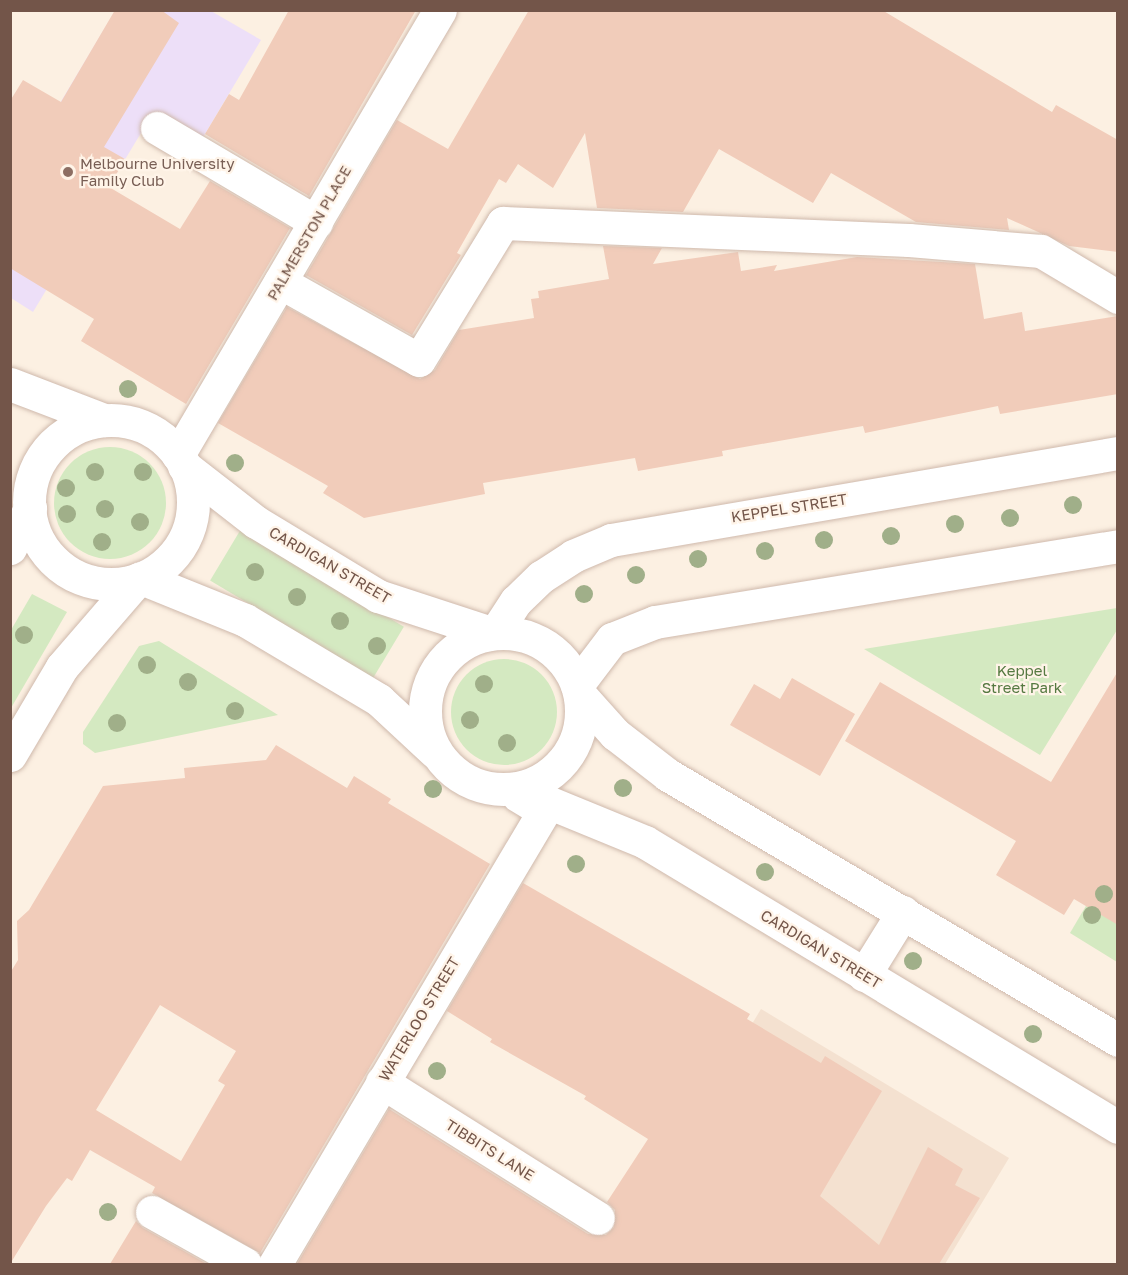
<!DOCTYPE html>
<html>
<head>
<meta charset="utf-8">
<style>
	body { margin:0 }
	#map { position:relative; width:1128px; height:1275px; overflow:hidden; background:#fcf0e2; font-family:"Golos Text",sans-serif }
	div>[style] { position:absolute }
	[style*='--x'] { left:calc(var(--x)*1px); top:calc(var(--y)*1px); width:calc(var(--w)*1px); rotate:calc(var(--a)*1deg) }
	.residential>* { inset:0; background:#f4e1d0 }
	.education>* { inset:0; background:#eddff8 }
	.green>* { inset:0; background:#d4e9c1; transform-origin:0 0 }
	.round { border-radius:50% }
	.building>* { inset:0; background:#f1ccba }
	.roads { filter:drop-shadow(0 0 2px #cfb9ac) drop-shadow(0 0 2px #cfb9ac) }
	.minor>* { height:33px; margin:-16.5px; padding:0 16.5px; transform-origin:16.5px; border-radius:16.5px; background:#fff }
	.minor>.ring { margin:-16.5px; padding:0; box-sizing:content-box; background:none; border:33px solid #fff; border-radius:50% }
	.trees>* { width:18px; height:18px; margin:-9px; border-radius:50%; background:#a0af89 }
	.dots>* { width:16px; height:16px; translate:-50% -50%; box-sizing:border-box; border:3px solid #fff4e8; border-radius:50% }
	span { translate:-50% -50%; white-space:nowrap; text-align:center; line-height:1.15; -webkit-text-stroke:4.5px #fff4e8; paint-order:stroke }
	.education-label { font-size:15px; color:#785e54 }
	.left { translate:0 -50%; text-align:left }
	.street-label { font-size:15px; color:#735549 }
	.park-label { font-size:15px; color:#557941 }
	.frame { position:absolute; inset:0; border:12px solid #735549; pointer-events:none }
</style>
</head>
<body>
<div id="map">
	<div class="residential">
		<div style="clip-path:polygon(761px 1009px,1009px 1158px,945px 1264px,607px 1264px)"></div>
	</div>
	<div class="education">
		<div style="clip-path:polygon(115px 11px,211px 11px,261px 40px,199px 144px,169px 125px,141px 133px,33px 312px,11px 298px,11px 185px)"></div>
	</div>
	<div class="green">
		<div class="round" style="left:54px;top:447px;width:112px;height:112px"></div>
		<div style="left:241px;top:529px;width:190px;height:60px;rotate:31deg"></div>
		<div style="clip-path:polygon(32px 594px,67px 612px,11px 708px,11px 630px)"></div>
		<div style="clip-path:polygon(1117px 608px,1117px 630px,1040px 755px,864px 649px)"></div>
		<div style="clip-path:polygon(159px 641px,278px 715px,95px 753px,83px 744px,83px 732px,139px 646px)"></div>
		<div class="round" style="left:451px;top:659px;width:106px;height:106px"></div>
		<div style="clip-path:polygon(1117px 853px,1117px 962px,1070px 933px)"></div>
	</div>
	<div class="building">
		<div style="clip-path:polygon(115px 10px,161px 10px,179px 23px,104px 147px,125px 159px,109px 187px,180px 229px,210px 181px,290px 228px,186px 404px,81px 341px,94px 319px,10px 268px,10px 101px,23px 80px,61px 102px)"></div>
		<div style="clip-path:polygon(289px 10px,416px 10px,309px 196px,205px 134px,229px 94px,239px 100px)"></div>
		<div style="clip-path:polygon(529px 10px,882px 10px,1052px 112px,1056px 105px,1118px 140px,1118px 252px,1069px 246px,1007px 218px,1009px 230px,916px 222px,831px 173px,813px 203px,719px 149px,683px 212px,597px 208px,585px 133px,553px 188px,518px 164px,506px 183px,499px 179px,457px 253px,461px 255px,412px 335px,306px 275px,397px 120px,448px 149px)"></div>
		<div style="clip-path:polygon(603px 246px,662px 248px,653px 264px,738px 252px,741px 271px,777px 265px,774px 271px,857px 257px,975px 264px,984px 319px,1022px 312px,1025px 331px,1118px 316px,1118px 394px,1000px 414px,998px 406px,865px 433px,863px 426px,722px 451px,723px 456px,638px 471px,635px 458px,483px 483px,485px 494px,364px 518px,323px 493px,328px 486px,218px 423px,287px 307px,420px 379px,435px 370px,459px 330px,534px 318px,531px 299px,539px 298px,538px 291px,609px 279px)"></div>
		<div style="clip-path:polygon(1118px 671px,1118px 925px,1074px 899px,1064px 915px,996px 875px,1016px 841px,845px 741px,880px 682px,1051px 782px)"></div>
		<div style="clip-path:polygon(792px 678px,855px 714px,820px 776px,730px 725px,754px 684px,780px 699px)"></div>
		<div style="clip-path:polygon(evenodd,276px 745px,347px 788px,354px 776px,391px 799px,388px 803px,490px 864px,260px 1253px,152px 1193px,155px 1187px,90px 1150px,72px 1181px,67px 1178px,46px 1206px,10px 1264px,10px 973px,18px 960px,17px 921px,29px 910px,103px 786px,185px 778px,184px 768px,266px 760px,276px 745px,160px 1005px,236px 1051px,218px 1081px,225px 1085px,181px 1161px,96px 1110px,160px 1005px)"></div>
		<div style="clip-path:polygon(523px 883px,750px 1014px,747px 1019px,821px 1063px,825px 1056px,882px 1091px,820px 1196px,879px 1245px,928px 1147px,963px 1169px,955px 1185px,980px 1198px,939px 1264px,297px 1264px,389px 1109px,588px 1234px,606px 1235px,614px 1227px,615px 1210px,607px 1202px,648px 1139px,584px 1099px,586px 1096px,490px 1042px,492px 1039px,447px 1011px)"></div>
		<div style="clip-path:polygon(136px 1221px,143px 1228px,207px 1264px,110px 1264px)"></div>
	</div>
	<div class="roads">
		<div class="minor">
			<div style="--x:157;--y:128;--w:185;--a:30.6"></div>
			<div style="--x:280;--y:282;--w:159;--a:29.3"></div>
			<div style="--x:419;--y:360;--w:161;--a:-58.5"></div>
			<div style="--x:503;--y:223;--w:406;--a:2.4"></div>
			<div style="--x:909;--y:240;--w:132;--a:4.8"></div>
			<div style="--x:1041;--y:251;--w:90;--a:30.9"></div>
			<div style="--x:10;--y:384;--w:101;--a:21"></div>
			<div class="ring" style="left:29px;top:420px;width:131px;height:131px"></div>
			<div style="--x:178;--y:455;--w:516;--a:-59.51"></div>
			<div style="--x:184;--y:466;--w:91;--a:37.9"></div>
			<div style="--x:256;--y:522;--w:143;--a:31.2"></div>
			<div style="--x:378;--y:596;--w:119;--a:18.1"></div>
			<div style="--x:10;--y:548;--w:45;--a:-63.4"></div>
			<div style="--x:141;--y:578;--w:112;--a:22"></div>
			<div style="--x:245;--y:620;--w:156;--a:30.8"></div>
			<div style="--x:379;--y:700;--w:76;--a:42.9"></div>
			<div class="ring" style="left:425px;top:633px;width:123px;height:123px"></div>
			<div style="--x:495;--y:633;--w:38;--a:-57"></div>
			<div style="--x:516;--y:601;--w:35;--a:-44"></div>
			<div style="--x:541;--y:577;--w:38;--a:-33"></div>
			<div style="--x:573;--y:556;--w:41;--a:-22.8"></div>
			<div style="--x:611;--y:540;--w:514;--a:-9.74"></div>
			<div style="--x:577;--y:685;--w:58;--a:-52.7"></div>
			<div style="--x:612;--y:639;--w:46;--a:-21.6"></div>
			<div style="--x:655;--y:622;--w:469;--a:-9.3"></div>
			<div style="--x:581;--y:696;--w:51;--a:48.2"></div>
			<div style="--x:615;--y:734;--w:67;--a:37.7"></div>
			<div style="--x:668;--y:775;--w:522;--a:30.49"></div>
			<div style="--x:10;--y:755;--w:102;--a:-59.4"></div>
			<div style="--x:62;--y:667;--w:116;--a:-49.2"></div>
			<div style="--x:516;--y:789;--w:139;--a:22.3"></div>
			<div style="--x:645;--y:842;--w:552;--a:31.07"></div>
			<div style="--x:864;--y:975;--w:74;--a:-58.2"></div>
			<div style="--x:382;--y:1082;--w:255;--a:32.2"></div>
			<div style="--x:152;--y:1212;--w:107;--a:29.2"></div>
			<div style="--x:275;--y:1264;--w:527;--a:-59.3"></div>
			<div style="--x:544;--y:811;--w:31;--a:-149"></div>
		</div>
	</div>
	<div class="trees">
		<div style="left:128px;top:389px"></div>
		<div style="left:235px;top:463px"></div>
		<div style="left:95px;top:472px"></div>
		<div style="left:143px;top:472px"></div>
		<div style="left:66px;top:488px"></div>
		<div style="left:1073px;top:505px"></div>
		<div style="left:105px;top:509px"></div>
		<div style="left:67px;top:514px"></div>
		<div style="left:1010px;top:518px"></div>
		<div style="left:140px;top:522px"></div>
		<div style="left:955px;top:524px"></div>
		<div style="left:891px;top:536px"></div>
		<div style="left:824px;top:540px"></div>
		<div style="left:102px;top:542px"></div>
		<div style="left:765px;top:551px"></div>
		<div style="left:698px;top:559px"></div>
		<div style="left:255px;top:572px"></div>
		<div style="left:636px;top:575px"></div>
		<div style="left:584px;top:594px"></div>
		<div style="left:297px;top:597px"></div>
		<div style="left:340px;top:621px"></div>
		<div style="left:24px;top:635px"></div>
		<div style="left:377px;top:646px"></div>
		<div style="left:147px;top:665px"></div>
		<div style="left:188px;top:682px"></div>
		<div style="left:484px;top:684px"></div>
		<div style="left:235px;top:711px"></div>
		<div style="left:470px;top:720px"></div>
		<div style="left:117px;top:723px"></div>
		<div style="left:507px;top:743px"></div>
		<div style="left:623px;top:788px"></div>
		<div style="left:433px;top:789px"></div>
		<div style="left:576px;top:864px"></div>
		<div style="left:765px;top:872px"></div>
		<div style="left:1104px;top:894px"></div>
		<div style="left:1092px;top:915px"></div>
		<div style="left:913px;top:961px"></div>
		<div style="left:1033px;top:1034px"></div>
		<div style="left:437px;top:1071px"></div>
		<div style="left:108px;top:1212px"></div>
	</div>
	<div class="dots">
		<div style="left:68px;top:172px;background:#8d6e63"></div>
	</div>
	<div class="education-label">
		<span class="left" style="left:80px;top:172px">Melbourne University<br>Family Club</span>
	</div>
	<div class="street-label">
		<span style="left:309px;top:233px;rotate:-60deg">PALMERSTON PLACE</span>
		<span style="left:789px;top:508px;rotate:-9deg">KEPPEL STREET</span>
		<span style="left:330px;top:565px;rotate:30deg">CARDIGAN STREET</span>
		<span style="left:821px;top:949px;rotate:31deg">CARDIGAN STREET</span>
		<span style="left:419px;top:1019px;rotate:-59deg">WATERLOO STREET</span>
		<span style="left:490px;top:1150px;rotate:32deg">TIBBITS LANE</span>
	</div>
	<div class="park-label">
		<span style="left:1022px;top:679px">Keppel<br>Street Park</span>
	</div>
	<div class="frame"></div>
</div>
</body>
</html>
